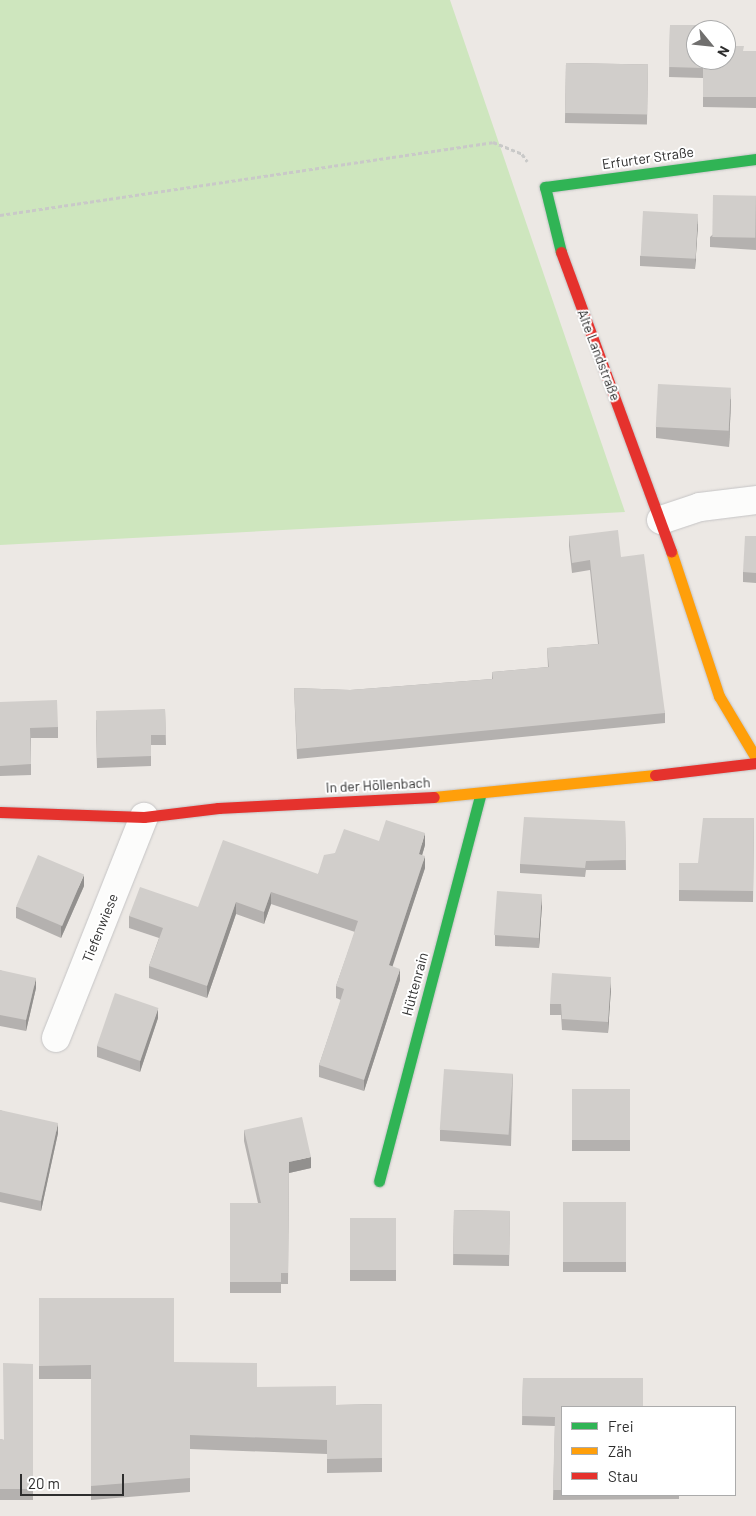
<!DOCTYPE html>
<html>
<head>
<meta charset="utf-8">
<style>
	body { margin:0 }
	#map { position:relative; width:756px; height:1516px; overflow:hidden; background:#ece8e4; font-family:Barlow,sans-serif }
	div>[style] { position:absolute }
	[style*='--x'] { left:calc(var(--x)*1px); top:calc(var(--y)*1px); width:calc(var(--w)*1px); rotate:calc(var(--a)*1deg) }
	.green>* { inset:0; background:#cee6be }
	.path>* { height:3px; margin-top:-1.5px; transform-origin:0; background:repeating-linear-gradient(90deg,#c9c9c8 0 4px,transparent 0 6.5px) }
	.roads { filter:drop-shadow(0 0 1px #c5c4c5) drop-shadow(0 0 1px #c5c4c5) }
	.street>* { height:28px; margin:-14px; padding:0 14px; transform-origin:14px; border-radius:14px; background:#fcfcfb }
	.fast>* { height:11px; margin:-5.5px; padding:0 5.5px; transform-origin:5.5px; border-radius:5.5px; background:#30b455 }
	.slow>* { height:11px; margin:-5.5px; padding:0 5.5px; transform-origin:5.5px; border-radius:5.5px; background:#ff9f0a }
	.jam>* { height:11px; margin:-5.5px; padding:0 5.5px; transform-origin:5.5px; border-radius:5.5px; background:#e5322d }
	.wall>* { inset:0; background:#b4b1af; transform-origin:0 0 }
	.shaded-wall>* { inset:0; background:#92908e }
	.building>* { inset:0; background:#d1cecb; transform-origin:0 0 }
	span { translate:-50% -50%; white-space:nowrap; text-align:center; line-height:1.15; -webkit-text-stroke:4px #fff; paint-order:stroke }
	.street-label { font-size:14px; color:#2e2e2e }
	.legend { position:absolute; left:561px; top:1406px; width:175px; height:90px; box-sizing:border-box; background:#fff; border:1px solid #ababab; margin:0; padding:6px 9px; list-style:none; font-size:15px; color:#2e2e2e }
	.legend li { display:flex; align-items:center; gap:10px; height:25px }
	.legend b { width:25px; border:1px solid #ababab }
	.north { position:absolute; left:686px; top:20px; width:50px; height:50px; box-sizing:border-box; background:#fff; border:1px solid #ababab; border-radius:50%; rotate:118deg; font-size:14px; font-weight:700; line-height:20px; text-align:center; color:#2e2e2e }
	.north::after { content:''; display:block; margin:auto; width:18px; height:22px; background:#706f6e; clip-path:polygon(50% 0,100% 100%,50% 72%,0 100%) }
	.scale { position:absolute; left:20px; top:1474px; width:104px; height:22px; box-sizing:border-box; border:2px solid #2e2e2e; border-top:0; padding-left:6px; font-size:15px; line-height:18px; white-space:nowrap; color:#2e2e2e; -webkit-text-stroke:4px #fff; paint-order:stroke }
</style>
</head>
<body>
<div id="map">
	<div class="green">
		<div style="clip-path:polygon(0 0,450px 0,625px 512px,0 545px)"></div>
	</div>
	<div class="path">
		<div style="--x:0;--y:215;--w:498;--a:-8.4"></div>
		<div style="--x:493;--y:142;--w:31;--a:22"></div>
		<div style="--x:522;--y:154;--w:9;--a:54"></div>
	</div>
	<div class="roads">
		<div class="street">
			<div style="--x:661;--y:520;--w:41;--a:-18.4"></div>
			<div style="--x:700;--y:507;--w:56;--a:-7.1"></div>
			<div style="--x:56;--y:1038;--w:238;--a:-68.3"></div>
		</div>
		<div class="fast">
			<div style="--x:561;--y:252;--w:67;--a:-103.8"></div>
			<div style="--x:545;--y:187;--w:213;--a:-7.6"></div>
			<div style="--x:379;--y:1181;--w:399;--a:-75.3"></div>
		</div>
		<div class="slow">
			<div style="--x:671;--y:551;--w:153;--a:71.7"></div>
			<div style="--x:719;--y:696;--w:72;--a:59.2"></div>
			<div style="--x:434;--y:797;--w:222;--a:-5.7"></div>
		</div>
		<div class="jam">
			<div style="--x:561;--y:252;--w:319;--a:69.8"></div>
			<div style="--x:655;--y:775;--w:102;--a:-6.8"></div>
			<div style="--x:0;--y:812;--w:144;--a:2"></div>
			<div style="--x:144;--y:817;--w:75;--a:-6.9"></div>
			<div style="--x:218;--y:808;--w:216;--a:-2.9"></div>
		</div>
	</div>
	<div class="wall">
		<div style="clip-path:polygon(670px 25px,696px 60px,744px 51px,756px 51px,756px 108px,703px 107px,703px 78px,669px 77px)"></div>
		<div style="left:566px;top:63px;width:82px;height:60px;rotate:1deg"></div>
		<div style="clip-path:polygon(756px 196px,756px 250px,710px 247px,710px 237px)"></div>
		<div style="clip-path:polygon(698px 224px,695px 269px,640px 266px,640px 256px)"></div>
		<div style="clip-path:polygon(731px 399px,729px 447px,656px 438px,656px 427px)"></div>
		<div style="clip-path:polygon(569px 536px,621px 557px,665px 713px,665px 723px,297px 759px,294px 688px,350px 690px,492px 679px,492px 672px,548px 667px,547px 648px,598px 644px,590px 570px,572px 573px,569px 546px)"></div>
		<div style="clip-path:polygon(756px 536px,756px 583px,743px 582px,743px 572px)"></div>
		<div style="clip-path:polygon(0 702px,58px 727px,58px 738px,31px 738px,31px 775px,0 776px)"></div>
		<div style="clip-path:polygon(165px 709px,166px 745px,151px 745px,151px 766px,97px 768px,96px 720px)"></div>
		<div style="clip-path:polygon(754px 818px,753px 902px,679px 901px,679px 863px,698px 863px)"></div>
		<div style="clip-path:polygon(625px 821px,626px 870px,586px 870px,585px 877px,520px 873px,520px 864px)"></div>
		<div style="clip-path:polygon(379px 841px,425px 845px,422px 855px,425px 868px,392px 966px,400px 980px,364px 1091px,319px 1077px,319px 1065px,341px 1000px,336px 998px,336px 986px,355px 932px,271px 904px,264px 924px,236px 914px,207px 998px,149px 978px,149px 966px,159px 938px,129px 928px,129px 916px,198px 907px,318px 874px,335px 853px)"></div>
		<div style="clip-path:polygon(84px 886px,61px 938px,16px 918px,16px 907px)"></div>
		<div style="clip-path:polygon(542px 905px,539px 948px,495px 946px,495px 935px)"></div>
		<div style="clip-path:polygon(0 970px,36px 988px,26px 1031px,0 1026px)"></div>
		<div style="clip-path:polygon(611px 988px,608px 1033px,562px 1030px,561px 1015px,550px 1015px,550px 1004px)"></div>
		<div style="clip-path:polygon(158px 1018px,140px 1072px,97px 1057px,97px 1046px)"></div>
		<div style="clip-path:polygon(513px 1074px,511px 1146px,440px 1141px,440px 1130px)"></div>
		<div style="left:572px;top:1089px;width:58px;height:62px"></div>
		<div style="clip-path:polygon(0 1110px,58px 1133px,41px 1211px,0 1202px)"></div>
		<div style="clip-path:polygon(244px 1130px,311px 1168px,289px 1173px,288px 1284px,281px 1284px,281px 1293px,230px 1293px,230px 1203px,258px 1203px,244px 1141px)"></div>
		<div style="left:563px;top:1202px;width:63px;height:70px"></div>
		<div style="left:454px;top:1210px;width:56px;height:55px;rotate:1deg"></div>
		<div style="left:350px;top:1218px;width:46px;height:63px"></div>
		<div style="clip-path:polygon(39px 1298px,174px 1362px,257px 1387px,336px 1405px,382px 1404px,382px 1472px,327px 1473px,327px 1454px,190px 1449px,190px 1492px,91px 1500px,91px 1379px,39px 1379px)"></div>
		<div style="clip-path:polygon(33px 1364px,33px 1500px,0 1500px,0 1439px,4px 1440px)"></div>
		<div style="clip-path:polygon(523px 1378px,562px 1407px,562px 1495px,679px 1495px,679px 1499px,553px 1500px,555px 1426px,522px 1425px)"></div>
	</div>
	<div class="shaded-wall">
		<div style="clip-path:polygon(698px 214px,698px 224px,695px 269px,695px 259px)"></div>
		<div style="clip-path:polygon(731px 388px,731px 399px,729px 447px,729px 437px)"></div>
		<div style="clip-path:polygon(425px 833px,425px 845px,419px 866px,419px 854px)"></div>
		<div style="clip-path:polygon(425px 856px,425px 868px,389px 977px,389px 965px)"></div>
		<div style="clip-path:polygon(84px 875px,84px 886px,61px 938px,61px 927px)"></div>
		<div style="clip-path:polygon(271px 892px,271px 904px,264px 924px,264px 912px)"></div>
		<div style="clip-path:polygon(542px 894px,542px 905px,539px 948px,539px 937px)"></div>
		<div style="clip-path:polygon(236px 902px,236px 914px,207px 998px,207px 986px)"></div>
		<div style="clip-path:polygon(400px 969px,400px 980px,364px 1091px,364px 1080px)"></div>
		<div style="clip-path:polygon(611px 977px,611px 988px,608px 1033px,608px 1022px)"></div>
		<div style="clip-path:polygon(36px 978px,36px 988px,26px 1031px,26px 1020px)"></div>
		<div style="clip-path:polygon(158px 1008px,158px 1018px,140px 1072px,140px 1061px)"></div>
		<div style="clip-path:polygon(58px 1123px,58px 1133px,41px 1211px,41px 1201px)"></div>
		<div style="clip-path:polygon(311px 1157px,311px 1168px,289px 1173px,288px 1284px,289px 1162px)"></div>
	</div>
	<div class="building">
		<div style="clip-path:polygon(670px 25px,704px 25px,704px 30px,696px 30px,696px 60px,726px 60px,726px 46px,744px 46px,743px 51px,756px 51px,756px 97px,703px 97px,703px 68px,669px 67px)"></div>
		<div style="left:566px;top:63px;width:82px;height:50px;rotate:1deg"></div>
		<div style="left:713px;top:195px;width:43px;height:42px;rotate:1deg"></div>
		<div style="left:643px;top:211px;width:55px;height:45px;rotate:3deg"></div>
		<div style="left:658px;top:384px;width:73px;height:43px;rotate:3deg"></div>
		<div style="clip-path:polygon(618px 530px,621px 557px,644px 554px,665px 713px,297px 749px,294px 688px,350px 690px,493px 679px,492px 672px,549px 667px,547px 648px,599px 644px,590px 560px,572px 563px,569px 536px)"></div>
		<div style="clip-path:polygon(745px 536px,756px 536px,756px 573px,743px 572px)"></div>
		<div style="clip-path:polygon(57px 700px,58px 727px,30px 728px,31px 764px,0 766px,0 702px)"></div>
		<div style="clip-path:polygon(165px 709px,166px 735px,151px 735px,151px 756px,97px 758px,96px 711px)"></div>
		<div style="clip-path:polygon(524px 817px,625px 821px,626px 860px,586px 861px,585px 868px,520px 864px)"></div>
		<div style="clip-path:polygon(703px 818px,754px 818px,753px 891px,679px 890px,679px 863px,698px 863px)"></div>
		<div style="clip-path:polygon(386px 820px,425px 833px,419px 854px,425px 856px,389px 965px,400px 969px,364px 1080px,319px 1065px,344px 989px,336px 986px,358px 921px,271px 892px,264px 912px,236px 902px,207px 986px,149px 966px,163px 928px,129px 916px,140px 887px,198px 907px,223px 840px,318px 874px,324px 855px,335px 853px,344px 829px,379px 841px)"></div>
		<div style="left:38px;top:855px;width:50px;height:56px;rotate:23deg"></div>
		<div style="left:497px;top:891px;width:45px;height:44px;rotate:4deg"></div>
		<div style="clip-path:polygon(0 970px,36px 978px,26px 1020px,0 1015px)"></div>
		<div style="clip-path:polygon(552px 973px,611px 977px,608px 1022px,562px 1019px,561px 1004px,550px 1004px)"></div>
		<div style="left:115px;top:993px;width:46px;height:56px;rotate:19deg"></div>
		<div style="left:444px;top:1069px;width:69px;height:61px;rotate:4deg"></div>
		<div style="left:572px;top:1089px;width:58px;height:51px"></div>
		<div style="clip-path:polygon(0 1110px,58px 1123px,41px 1201px,0 1192px)"></div>
		<div style="clip-path:polygon(302px 1117px,311px 1157px,289px 1162px,288px 1273px,281px 1273px,281px 1282px,230px 1282px,230px 1203px,261px 1203px,244px 1130px)"></div>
		<div style="left:563px;top:1202px;width:63px;height:60px"></div>
		<div style="left:454px;top:1210px;width:56px;height:44px;rotate:1deg"></div>
		<div style="left:350px;top:1218px;width:46px;height:52px"></div>
		<div style="clip-path:polygon(39px 1298px,174px 1298px,174px 1362px,257px 1363px,257px 1387px,336px 1386px,336px 1405px,382px 1404px,382px 1458px,327px 1459px,327px 1440px,190px 1435px,190px 1478px,91px 1486px,91px 1365px,39px 1366px)"></div>
		<div style="clip-path:polygon(3px 1363px,33px 1364px,33px 1489px,0 1489px,0 1439px,4px 1440px)"></div>
		<div style="clip-path:polygon(523px 1378px,643px 1378px,643px 1407px,562px 1407px,562px 1490px,553px 1490px,555px 1417px,522px 1416px)"></div>
	</div>
	<div class="street-label">
		<span style="left:648px;top:158px;rotate:-8deg">Erfurter Straße</span>
		<span style="left:599px;top:355px;rotate:69deg">Alte Landstraße</span>
		<span style="left:378px;top:785px;rotate:-3deg">In der Höllenbach</span>
		<span style="left:100px;top:928px;rotate:-68deg">Tiefenwiese</span>
		<span style="left:415px;top:984px;rotate:-75deg">Hüttenrain</span>
	</div>
	<ul class="legend">
	<li><b style="height:6px;background:#30b455"></b>Frei</li>
	<li><b style="height:6px;background:#ff9f0a"></b>Zäh</li>
	<li><b style="height:6px;background:#e5322d"></b>Stau</li>
	</ul>
	<div class="north">N</div>
	<div class="scale">20 m</div>
</div>
</body>
</html>
